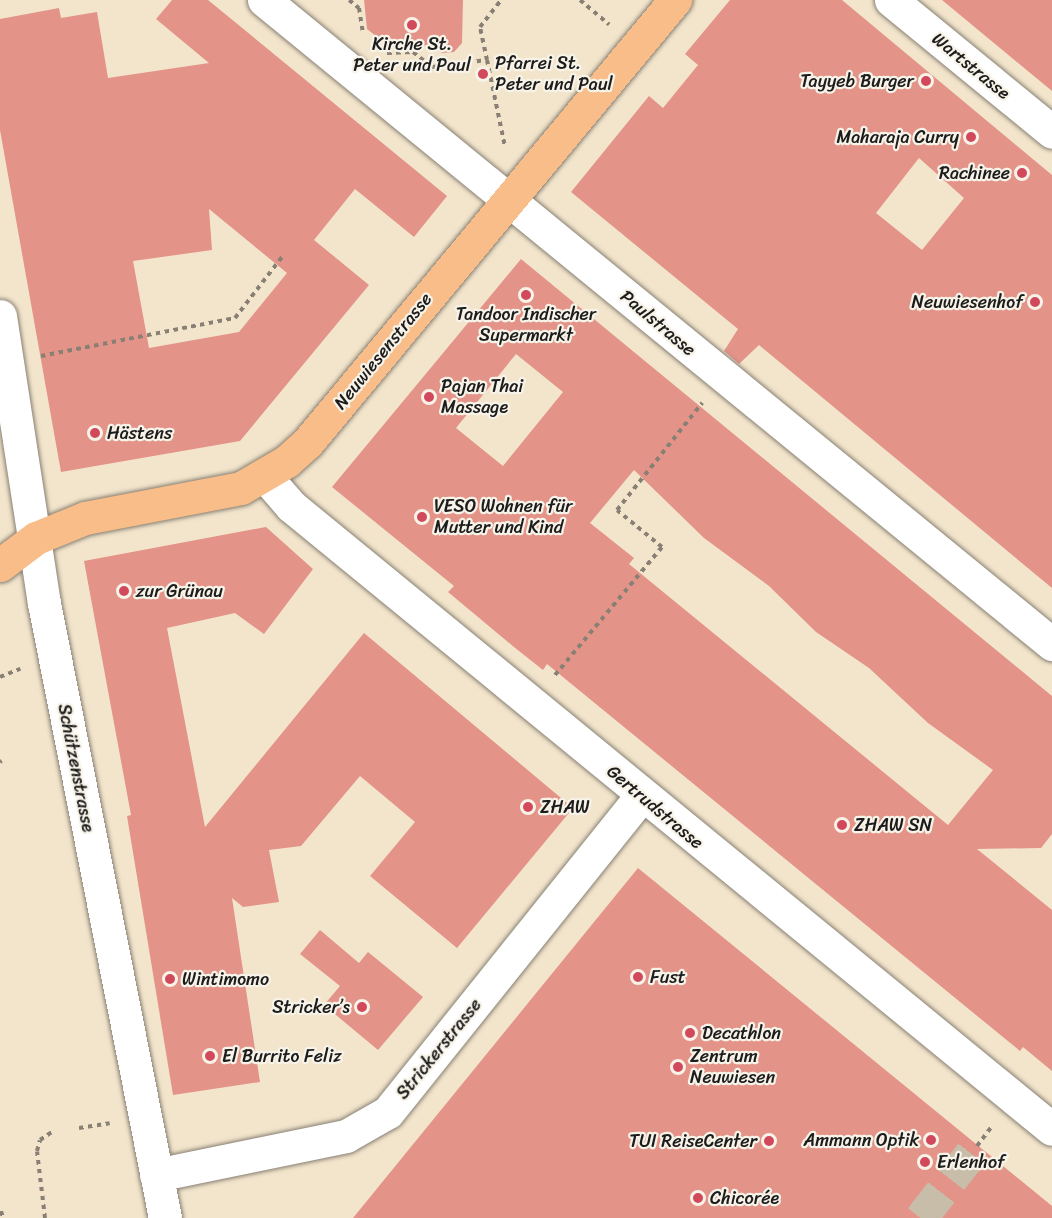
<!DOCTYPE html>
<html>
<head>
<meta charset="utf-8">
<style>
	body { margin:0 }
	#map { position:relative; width:1052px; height:1218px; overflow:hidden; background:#f3e5cc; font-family:Sriracha,sans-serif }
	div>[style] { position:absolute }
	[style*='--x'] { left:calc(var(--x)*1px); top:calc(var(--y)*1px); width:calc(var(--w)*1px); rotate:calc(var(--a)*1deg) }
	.building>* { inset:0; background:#e39388 }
	.minor-tunnel>* { height:33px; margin-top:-16.5px; transform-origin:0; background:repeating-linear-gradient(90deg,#c8bda9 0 33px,transparent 0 49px) }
	.path>* { height:4px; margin-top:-2px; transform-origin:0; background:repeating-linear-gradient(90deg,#888074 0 4.5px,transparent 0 9px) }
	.roads { filter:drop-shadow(0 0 2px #888074) drop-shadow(0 0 2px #888074) }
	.minor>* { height:33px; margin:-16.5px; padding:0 16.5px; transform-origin:16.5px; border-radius:16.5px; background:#fff }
	.major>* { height:33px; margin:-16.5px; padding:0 16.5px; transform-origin:16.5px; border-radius:16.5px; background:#f8bd88 }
	.dots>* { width:16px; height:16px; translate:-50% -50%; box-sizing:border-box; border:3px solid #f7f3e8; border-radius:50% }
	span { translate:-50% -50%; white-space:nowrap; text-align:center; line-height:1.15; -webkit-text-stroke:4.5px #f7f3e8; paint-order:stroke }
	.poi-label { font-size:18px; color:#1c1c1c }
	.left { translate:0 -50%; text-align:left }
	.right { translate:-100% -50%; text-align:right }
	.street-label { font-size:18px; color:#1c1c1c }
</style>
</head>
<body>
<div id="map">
	<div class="building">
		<div style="clip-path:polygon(evenodd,172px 0,208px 0,447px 196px,414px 237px,355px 189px,314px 240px,369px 285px,240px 441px,61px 472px,0 130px,0 19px,59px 8px,61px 18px,97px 12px,108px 78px,209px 63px,156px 19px,172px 0,209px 209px,287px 273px,239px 332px,149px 348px,133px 261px,212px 250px,209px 209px)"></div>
		<div style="clip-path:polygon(364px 0,463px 0,462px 43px,454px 52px,442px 53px,431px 45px,390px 47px,367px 29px)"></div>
		<div style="clip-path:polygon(evenodd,730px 0,842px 0,1052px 175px,1052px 588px,759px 345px,739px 364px,724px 351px,738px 329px,571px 192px,649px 96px,663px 108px,698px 65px,685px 54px,730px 0,919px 158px,964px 198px,922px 250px,876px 213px,919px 158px)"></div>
		<div style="clip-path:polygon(942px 0,1052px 0,1052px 91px,1012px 58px)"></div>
		<div style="clip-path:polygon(evenodd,521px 259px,1052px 696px,1052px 834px,1041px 848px,977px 849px,1052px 910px,1052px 1071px,1023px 1047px,1020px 1051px,547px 664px,543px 670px,514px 647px,448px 592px,454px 586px,332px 487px,521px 259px,516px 354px,563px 392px,503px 466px,456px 428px,516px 354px,521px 259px,634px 470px,704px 538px,769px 586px,816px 632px,869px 668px,928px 723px,993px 770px,948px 825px,629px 564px,634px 558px,590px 523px,634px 470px)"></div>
		<div style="clip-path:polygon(266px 527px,313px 569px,264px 634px,235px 613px,167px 628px,205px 827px,364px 633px,573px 808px,457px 948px,370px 876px,415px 822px,360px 776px,301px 846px,269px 850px,279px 902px,243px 907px,232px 898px,260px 1082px,173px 1095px,127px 816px,131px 815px,84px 561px)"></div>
		<div style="clip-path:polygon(638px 868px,1052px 1206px,1052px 1218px,353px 1218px)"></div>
		<div style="clip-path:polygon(320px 930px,359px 963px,368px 952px,423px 997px,378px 1050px,324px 1005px,340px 986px,300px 954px)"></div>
	</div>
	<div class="minor-tunnel">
		<div style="--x:921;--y:1218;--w:91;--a:-52.1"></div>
	</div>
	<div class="path">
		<div style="--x:349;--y:0;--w:13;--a:39"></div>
		<div style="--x:359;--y:8;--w:25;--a:81"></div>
		<div style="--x:580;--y:0;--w:38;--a:40"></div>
		<div style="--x:387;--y:53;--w:26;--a:-2"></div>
		<div style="--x:413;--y:52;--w:24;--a:38"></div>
		<div style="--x:432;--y:67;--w:55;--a:-7.3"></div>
		<div style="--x:487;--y:60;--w:34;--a:-102"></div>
		<div style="--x:480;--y:27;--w:34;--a:-52"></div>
		<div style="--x:487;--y:60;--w:89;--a:78.3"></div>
		<div style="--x:41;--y:356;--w:198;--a:-11.1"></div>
		<div style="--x:235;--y:318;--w:77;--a:-52.4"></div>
		<div style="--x:555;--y:675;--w:167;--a:-50.1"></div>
		<div style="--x:662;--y:547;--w:58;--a:-140.6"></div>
		<div style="--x:617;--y:510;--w:137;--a:-51.5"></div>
		<div style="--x:0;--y:677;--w:22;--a:-22"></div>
		<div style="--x:0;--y:762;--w:2;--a:-27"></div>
		<div style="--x:573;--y:808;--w:16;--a:-18"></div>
		<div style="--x:79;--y:1128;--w:31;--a:-9"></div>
		<div style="--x:977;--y:1146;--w:26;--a:-53"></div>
		<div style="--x:1;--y:1211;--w:7;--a:74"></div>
		<div style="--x:45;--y:1218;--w:67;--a:-96.8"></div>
		<div style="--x:37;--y:1151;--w:11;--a:-75"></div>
		<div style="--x:40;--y:1140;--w:14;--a:-34"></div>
	</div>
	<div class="roads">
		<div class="minor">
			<div style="--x:264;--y:0;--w:1018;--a:39.26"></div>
			<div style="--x:891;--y:0;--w:208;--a:39.3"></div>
			<div style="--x:0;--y:316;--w:290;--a:81.3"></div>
			<div style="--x:44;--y:603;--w:627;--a:78.87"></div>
			<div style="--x:265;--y:476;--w:40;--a:49"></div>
			<div style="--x:291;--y:506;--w:983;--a:39.31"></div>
			<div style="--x:156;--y:1175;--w:194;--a:-11.6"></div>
			<div style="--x:346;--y:1136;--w:48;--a:-29.7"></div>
			<div style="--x:388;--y:1112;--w:405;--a:-51.3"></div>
		</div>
		<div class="major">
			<div style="--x:0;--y:565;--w:45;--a:-36.9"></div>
			<div style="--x:36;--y:538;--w:53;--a:-22.2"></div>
			<div style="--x:85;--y:518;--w:159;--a:-10.9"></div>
			<div style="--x:241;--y:488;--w:53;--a:-30.4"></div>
			<div style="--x:287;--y:461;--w:28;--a:-42"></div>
			<div style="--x:308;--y:442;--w:575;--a:-50.3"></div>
		</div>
	</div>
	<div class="dots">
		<div style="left:412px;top:25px;background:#d1495b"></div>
		<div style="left:483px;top:74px;background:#d1495b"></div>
		<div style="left:926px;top:81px;background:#d1495b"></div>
		<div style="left:971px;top:137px;background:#d1495b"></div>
		<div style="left:1022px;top:173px;background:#d1495b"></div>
		<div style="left:526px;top:295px;background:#d1495b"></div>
		<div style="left:1035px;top:302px;background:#d1495b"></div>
		<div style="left:429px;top:397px;background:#d1495b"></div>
		<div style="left:95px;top:433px;background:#d1495b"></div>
		<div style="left:422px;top:517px;background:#d1495b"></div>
		<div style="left:124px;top:591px;background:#d1495b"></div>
		<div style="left:528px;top:807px;background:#d1495b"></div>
		<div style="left:842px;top:825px;background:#d1495b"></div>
		<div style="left:638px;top:977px;background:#d1495b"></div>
		<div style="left:170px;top:979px;background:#d1495b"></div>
		<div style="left:362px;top:1007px;background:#d1495b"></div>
		<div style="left:690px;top:1033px;background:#d1495b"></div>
		<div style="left:210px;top:1056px;background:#d1495b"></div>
		<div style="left:678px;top:1067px;background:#d1495b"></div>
		<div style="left:931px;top:1140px;background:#d1495b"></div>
		<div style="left:769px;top:1141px;background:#d1495b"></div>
		<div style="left:925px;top:1162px;background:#d1495b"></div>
		<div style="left:698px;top:1198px;background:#d1495b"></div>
	</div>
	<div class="poi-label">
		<span style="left:412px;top:55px">Kirche St.<br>Peter und Paul</span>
		<span class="left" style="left:495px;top:74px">Pfarrei St.<br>Peter und Paul</span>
		<span class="right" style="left:914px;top:81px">Tayyeb Burger</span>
		<span class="right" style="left:959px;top:137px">Maharaja Curry</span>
		<span class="right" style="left:1010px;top:173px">Rachinee</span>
		<span class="right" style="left:1023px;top:302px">Neuwiesenhof</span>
		<span style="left:526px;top:325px">Tandoor Indischer<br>Supermarkt</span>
		<span class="left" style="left:441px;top:397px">Pajan Thai<br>Massage</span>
		<span class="left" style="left:107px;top:433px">Hästens</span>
		<span class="left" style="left:434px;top:517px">VESO Wohnen für<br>Mutter und Kind</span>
		<span class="left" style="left:136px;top:591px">zur Grünau</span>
		<span class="left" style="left:540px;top:807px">ZHAW</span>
		<span class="left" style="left:854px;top:825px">ZHAW SN</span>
		<span class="left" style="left:650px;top:977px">Fust</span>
		<span class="left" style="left:182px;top:979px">Wintimomo</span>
		<span class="right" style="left:350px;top:1007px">Stricker’s</span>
		<span class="left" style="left:702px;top:1033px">Decathlon</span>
		<span class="left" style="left:222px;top:1056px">El Burrito Feliz</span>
		<span class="left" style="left:690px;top:1067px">Zentrum<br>Neuwiesen</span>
		<span class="right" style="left:919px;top:1140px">Ammann Optik</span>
		<span class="right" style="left:757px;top:1141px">TUI ReiseCenter</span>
		<span class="left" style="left:937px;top:1162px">Erlenhof</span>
		<span class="left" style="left:710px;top:1198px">Chicorée</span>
	</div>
	<div class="street-label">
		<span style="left:971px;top:66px;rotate:39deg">Wartstrasse</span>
		<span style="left:658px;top:323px;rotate:40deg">Paulstrasse</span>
		<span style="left:383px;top:351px;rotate:-51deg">Neuwiesenstrasse</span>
		<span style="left:76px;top:768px;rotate:79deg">Schützenstrasse</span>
		<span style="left:655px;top:807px;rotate:40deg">Gertrudstrasse</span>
		<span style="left:439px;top:1049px;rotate:-51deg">Strickerstrasse</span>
	</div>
</div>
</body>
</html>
